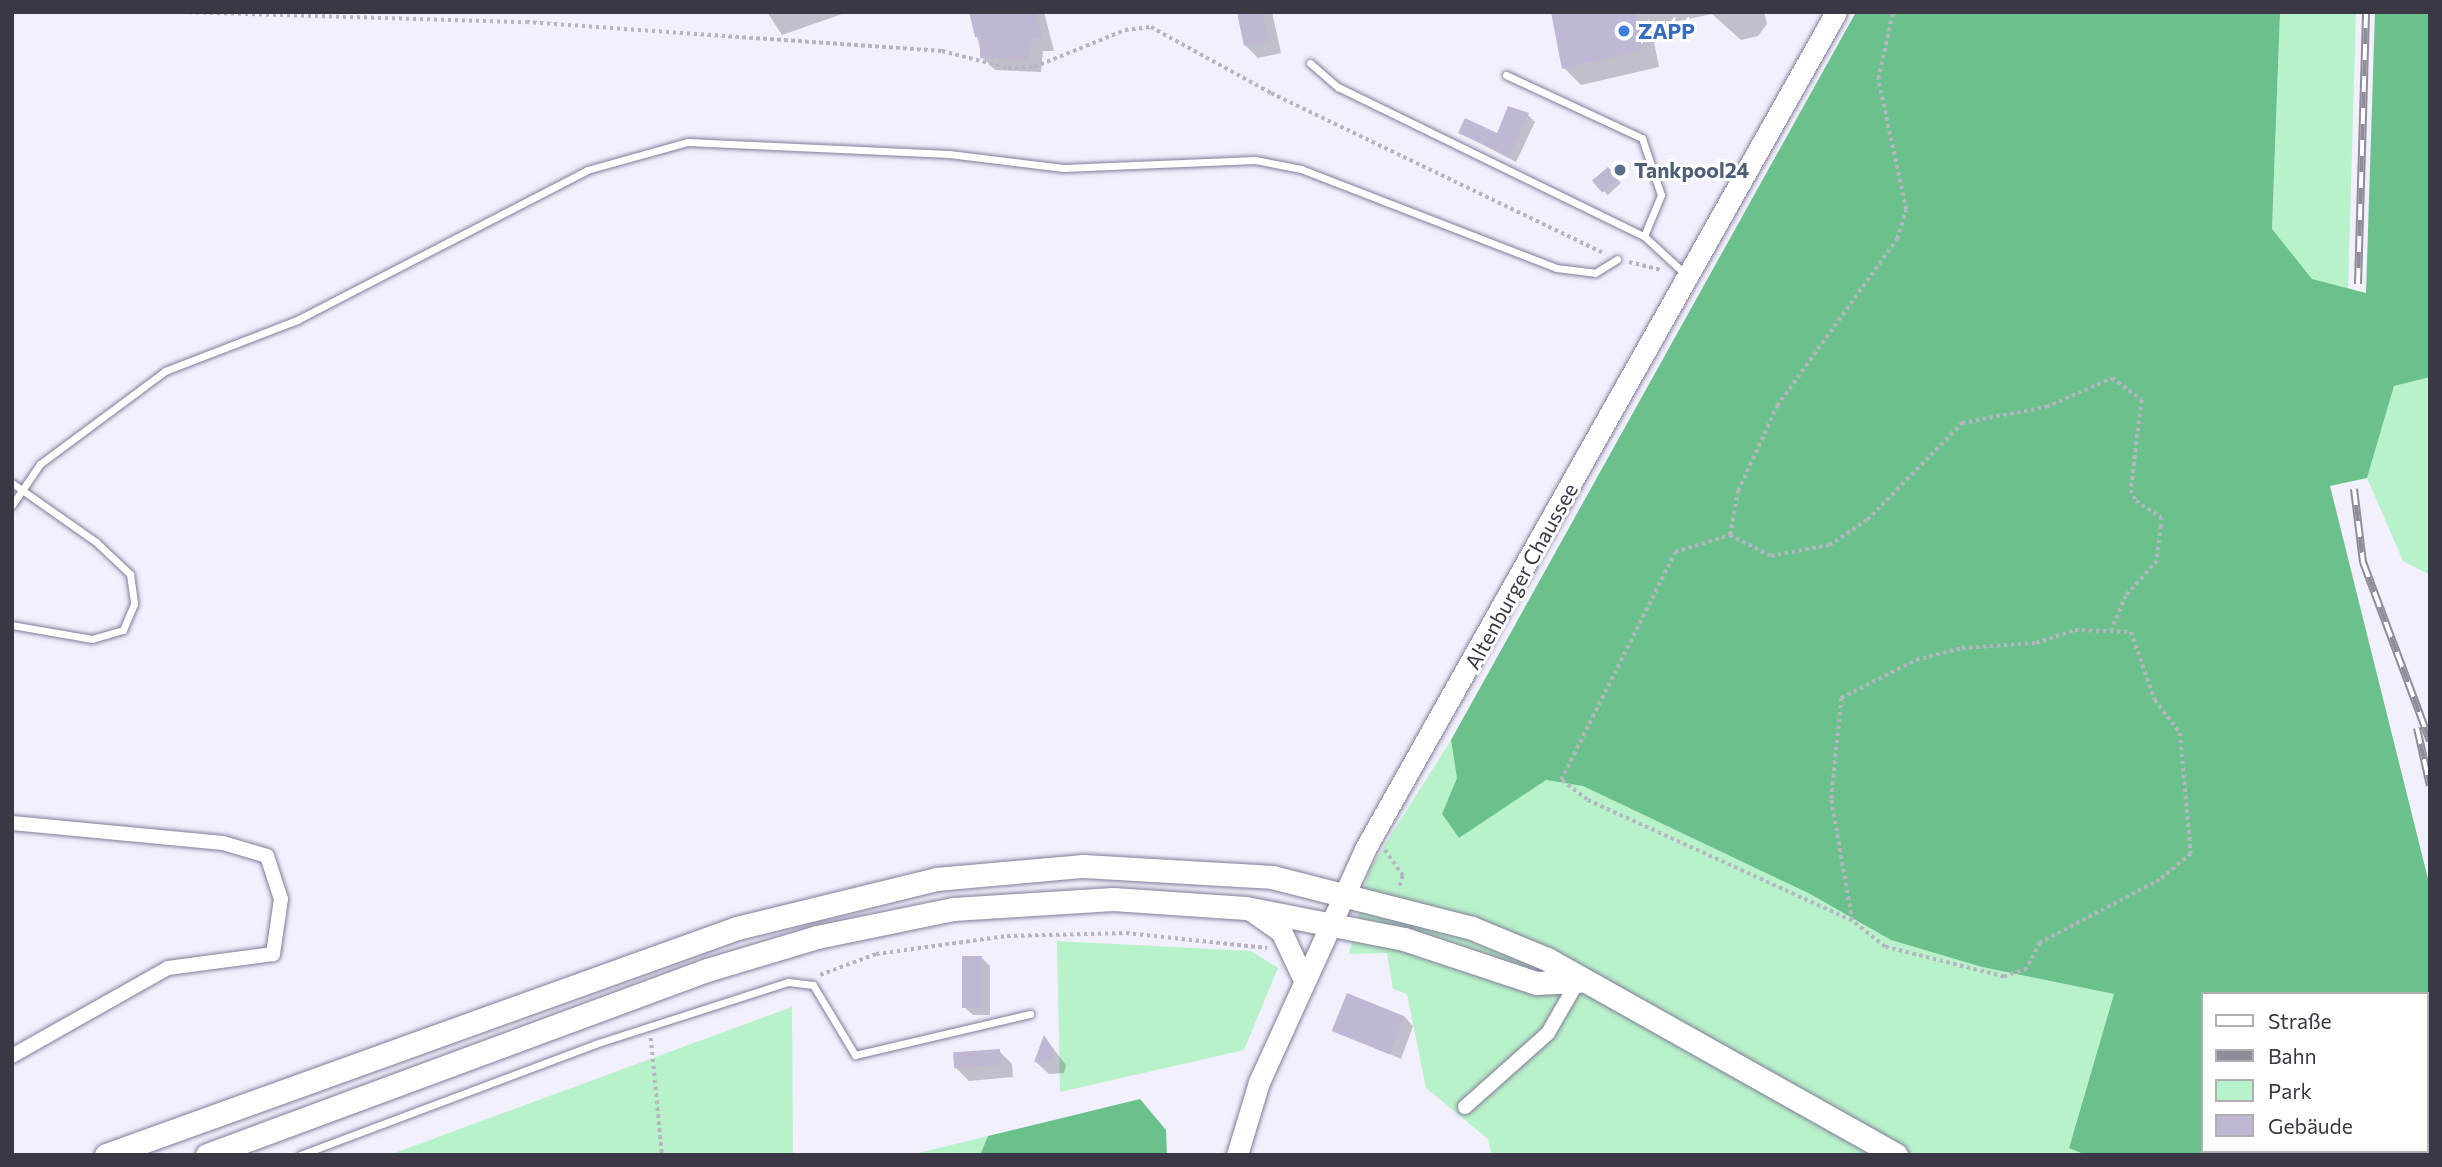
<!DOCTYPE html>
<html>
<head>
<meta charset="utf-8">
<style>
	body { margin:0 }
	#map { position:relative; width:2442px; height:1167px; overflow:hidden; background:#f2f0fd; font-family:Commissioner,sans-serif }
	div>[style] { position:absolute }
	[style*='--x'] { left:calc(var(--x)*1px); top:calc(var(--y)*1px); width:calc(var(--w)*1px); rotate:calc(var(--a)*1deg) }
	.green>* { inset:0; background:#b8f2ca }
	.forest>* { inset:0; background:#6bc18b }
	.shadow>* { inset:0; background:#0003; transform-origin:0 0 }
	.building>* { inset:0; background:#c0b7d5; transform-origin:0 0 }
	.path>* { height:3.5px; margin-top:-1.75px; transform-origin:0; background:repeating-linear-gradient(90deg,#b7b5c2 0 3.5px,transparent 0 7px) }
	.roads { filter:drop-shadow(0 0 2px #827c99) drop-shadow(0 0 2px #827c99) }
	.lane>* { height:7px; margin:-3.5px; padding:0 3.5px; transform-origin:3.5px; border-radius:3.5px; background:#fff }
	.street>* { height:14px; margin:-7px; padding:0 7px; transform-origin:7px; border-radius:7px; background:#fff }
	.secondary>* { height:21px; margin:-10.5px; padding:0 10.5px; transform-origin:10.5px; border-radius:10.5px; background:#fff }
	.primary>* { height:23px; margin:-11.5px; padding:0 11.5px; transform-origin:11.5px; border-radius:11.5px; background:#fff }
	.rail>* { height:8px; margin-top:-4px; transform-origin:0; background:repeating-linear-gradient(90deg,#fff 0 16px,#8f8d99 0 32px); box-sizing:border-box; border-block:2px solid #8f8d99 }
	.dots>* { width:19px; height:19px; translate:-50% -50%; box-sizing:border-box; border:4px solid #fff; border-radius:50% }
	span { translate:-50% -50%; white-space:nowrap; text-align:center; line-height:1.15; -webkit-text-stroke:6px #fff; paint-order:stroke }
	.shop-label { font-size:21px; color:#366cbe; font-weight:700 }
	.left { translate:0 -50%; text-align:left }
	.service-label { font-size:21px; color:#4e5e75; font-weight:700 }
	.street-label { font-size:21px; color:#3a3844 }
	.frame { position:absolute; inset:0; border:14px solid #3a3844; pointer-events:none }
	.legend { position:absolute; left:2201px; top:992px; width:228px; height:161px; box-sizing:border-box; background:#fff; border:2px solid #b0afb4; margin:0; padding:9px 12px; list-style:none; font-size:21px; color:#3a3844 }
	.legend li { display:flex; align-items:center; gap:14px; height:35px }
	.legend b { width:35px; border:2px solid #b0afb4 }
</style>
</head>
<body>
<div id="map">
	<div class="green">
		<div style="clip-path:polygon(2280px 12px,2356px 12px,2348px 292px,2312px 279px,2272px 230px)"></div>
		<div style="clip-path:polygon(2430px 377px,2430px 575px,2403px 561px,2367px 478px,2394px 386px)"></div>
		<div style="clip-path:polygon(1451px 740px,1457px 778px,1442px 814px,1546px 780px,1583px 786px,1810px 894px,1891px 940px,1982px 967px,2114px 994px,2069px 1147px,2086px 1155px,1492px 1155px,1488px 1139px,1426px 1088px,1407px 994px,1393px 989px,1387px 953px,1349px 954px,1369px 870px)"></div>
		<div style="clip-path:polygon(1057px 941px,1251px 951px,1278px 968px,1244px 1050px,1060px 1092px)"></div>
		<div style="clip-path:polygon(792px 1007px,793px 1155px,389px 1155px)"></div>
		<div style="clip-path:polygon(988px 1136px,980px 1155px,910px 1155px)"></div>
	</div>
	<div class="forest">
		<div style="clip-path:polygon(evenodd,1856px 12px,2280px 12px,2272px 229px,2312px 279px,2366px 293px,2375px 12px,2430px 12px,2430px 377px,2394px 386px,2367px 478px,2330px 486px,2430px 887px,2430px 1155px,2086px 1155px,2069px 1148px,2114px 994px,1982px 967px,1891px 940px,1810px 894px,1583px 786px,1546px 780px,1459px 838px,1442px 814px,1457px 778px,1451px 740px,1856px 12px,2202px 994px,2426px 994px,2426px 1151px,2202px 1151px,2202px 994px)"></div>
		<div style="clip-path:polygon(1140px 1099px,1166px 1130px,1167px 1155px,980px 1155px,988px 1136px)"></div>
	</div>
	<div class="shadow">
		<div style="clip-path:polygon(767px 12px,848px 12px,782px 35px)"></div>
		<div style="clip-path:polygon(971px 12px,1044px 12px,1054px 51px,1043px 51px,1041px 72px,995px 70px,982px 57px)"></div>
		<div style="clip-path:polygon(1239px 12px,1272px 12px,1281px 53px,1258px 58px,1245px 45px)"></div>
		<div style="clip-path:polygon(1552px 12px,1764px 12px,1767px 24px,1758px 36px,1741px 40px,1712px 14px,1651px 27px,1659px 67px,1581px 85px,1564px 68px)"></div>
		<div style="clip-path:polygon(1528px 115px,1535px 122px,1516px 162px,1460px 133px,1497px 135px)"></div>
		<div style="left:1608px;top:169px;width:19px;height:18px;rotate:47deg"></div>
		<div style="clip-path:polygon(982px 958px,990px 966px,990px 1015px,973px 1015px,964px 1007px)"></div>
		<div style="clip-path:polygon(1405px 1017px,1413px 1026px,1401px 1059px,1336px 1031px)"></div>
		<div style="clip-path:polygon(1045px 1038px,1066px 1065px,1064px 1073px,1049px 1074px,1036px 1062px)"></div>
		<div style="clip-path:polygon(999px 1051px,1012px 1064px,1013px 1077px,969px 1081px,956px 1068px)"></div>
	</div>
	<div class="building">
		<div style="clip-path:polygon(969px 12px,1036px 12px,1043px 39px,1031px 39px,1028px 60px,980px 58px,981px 36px,975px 37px)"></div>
		<div style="clip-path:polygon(1237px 12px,1263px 12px,1269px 41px,1244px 46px)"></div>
		<div style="clip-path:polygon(1551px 12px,1635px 12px,1642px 50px,1562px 69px)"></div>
		<div style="clip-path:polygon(1508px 106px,1529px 113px,1509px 156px,1458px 133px,1465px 118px,1497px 133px)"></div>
		<div style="left:1608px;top:167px;width:16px;height:21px;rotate:50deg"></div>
		<div style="left:962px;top:956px;width:20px;height:52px"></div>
		<div style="left:1347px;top:993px;width:62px;height:41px;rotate:22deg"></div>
		<div style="clip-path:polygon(1044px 1035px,1054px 1050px,1051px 1061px,1034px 1062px)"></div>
		<div style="left:1000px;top:1049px;width:16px;height:47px;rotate:86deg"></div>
	</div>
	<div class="path">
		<div style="--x:182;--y:12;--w:344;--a:1.7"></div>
		<div style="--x:526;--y:22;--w:417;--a:4"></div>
		<div style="--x:942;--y:51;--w:68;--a:14.4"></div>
		<div style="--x:1008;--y:68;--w:26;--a:-2"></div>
		<div style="--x:1034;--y:67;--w:98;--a:-22.1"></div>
		<div style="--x:1125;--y:30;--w:26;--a:-7"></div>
		<div style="--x:1151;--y:27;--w:137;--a:28.8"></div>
		<div style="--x:1271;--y:93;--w:371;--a:25.7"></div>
		<div style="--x:1629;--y:262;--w:34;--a:14"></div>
		<div style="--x:1730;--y:535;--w:46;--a:27.1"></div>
		<div style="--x:1771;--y:556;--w:59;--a:-10.7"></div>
		<div style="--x:1829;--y:545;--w:45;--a:-33.3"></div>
		<div style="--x:1867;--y:520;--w:136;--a:-45.6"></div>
		<div style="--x:1962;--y:423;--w:86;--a:-10.8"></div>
		<div style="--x:2046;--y:407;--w:72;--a:-23.7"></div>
		<div style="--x:2112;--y:378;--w:37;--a:36"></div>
		<div style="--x:2142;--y:400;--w:91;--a:97"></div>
		<div style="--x:2131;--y:490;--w:12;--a:66"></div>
		<div style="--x:2136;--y:501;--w:30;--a:33"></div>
		<div style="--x:2161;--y:517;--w:9;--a:90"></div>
		<div style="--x:2161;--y:526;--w:35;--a:97"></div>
		<div style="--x:2157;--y:561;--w:47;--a:131.5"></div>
		<div style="--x:2126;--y:596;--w:36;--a:113"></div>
		<div style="--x:1385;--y:850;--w:32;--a:55"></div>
		<div style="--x:1403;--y:876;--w:14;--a:107"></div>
		<div style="--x:1852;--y:921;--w:124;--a:-99.8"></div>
		<div style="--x:1831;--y:799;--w:101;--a:-84.3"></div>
		<div style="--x:1841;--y:698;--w:84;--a:-26.9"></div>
		<div style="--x:1916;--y:660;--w:48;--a:-14.6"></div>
		<div style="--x:1962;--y:648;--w:74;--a:-3.9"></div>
		<div style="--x:2036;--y:643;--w:41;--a:-18.4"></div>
		<div style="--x:2075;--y:630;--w:56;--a:2"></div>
		<div style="--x:2131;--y:632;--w:72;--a:70.6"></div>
		<div style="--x:2155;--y:700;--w:41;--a:52.9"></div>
		<div style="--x:2180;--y:733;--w:121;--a:84.8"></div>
		<div style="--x:2191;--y:854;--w:40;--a:140"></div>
		<div style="--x:2160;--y:880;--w:136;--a:152.3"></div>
		<div style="--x:2040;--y:943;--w:29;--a:117"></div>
		<div style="--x:2027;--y:969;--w:24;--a:161"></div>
		<div style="--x:2004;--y:977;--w:123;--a:-165.9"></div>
		<div style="--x:1885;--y:947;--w:42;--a:-141.8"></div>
		<div style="--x:1852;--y:921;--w:291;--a:-155.5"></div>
		<div style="--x:1587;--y:800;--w:33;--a:-142"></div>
		<div style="--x:1561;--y:780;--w:255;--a:-63.4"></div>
		<div style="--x:1675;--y:552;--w:58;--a:-17.2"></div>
		<div style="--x:1730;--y:535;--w:45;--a:-79.7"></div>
		<div style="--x:1738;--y:491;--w:94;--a:-65.4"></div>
		<div style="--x:1777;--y:406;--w:206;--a:-54.3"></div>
		<div style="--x:1897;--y:239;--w:30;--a:-73"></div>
		<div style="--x:1906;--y:210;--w:134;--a:-102.1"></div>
		<div style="--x:1878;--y:79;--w:69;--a:-77.4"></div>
		<div style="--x:820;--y:975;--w:60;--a:-20.6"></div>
		<div style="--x:876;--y:954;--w:132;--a:-7.8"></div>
		<div style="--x:1007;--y:936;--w:119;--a:-1.4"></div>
		<div style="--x:1126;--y:933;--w:142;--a:6.1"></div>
		<div style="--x:651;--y:1038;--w:118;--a:84.6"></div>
	</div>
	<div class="roads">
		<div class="lane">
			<div style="--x:1310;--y:63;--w:37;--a:41"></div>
			<div style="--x:1338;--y:87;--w:340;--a:26"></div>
			<div style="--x:1506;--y:75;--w:150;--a:24.9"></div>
			<div style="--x:1642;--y:138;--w:60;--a:71.6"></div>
			<div style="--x:1661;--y:195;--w:44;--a:112.5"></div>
			<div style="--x:1644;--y:236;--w:56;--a:42.8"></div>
			<div style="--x:12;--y:483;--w:103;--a:35.1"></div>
			<div style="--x:96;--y:542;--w:47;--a:43.3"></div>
			<div style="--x:130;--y:574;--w:30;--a:82"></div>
			<div style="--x:134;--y:604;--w:28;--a:113"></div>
			<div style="--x:123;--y:630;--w:32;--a:164"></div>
			<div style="--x:92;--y:639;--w:81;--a:-170.1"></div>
			<div style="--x:12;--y:505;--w:50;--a:-55.7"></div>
			<div style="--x:40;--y:464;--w:156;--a:-36.6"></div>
			<div style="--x:165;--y:371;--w:142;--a:-21.1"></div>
			<div style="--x:297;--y:320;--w:326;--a:-27.3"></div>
			<div style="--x:587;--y:170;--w:104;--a:-15.6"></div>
			<div style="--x:687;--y:142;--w:262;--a:2.6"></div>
			<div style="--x:949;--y:154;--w:115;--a:7"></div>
			<div style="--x:1063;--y:168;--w:192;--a:-2.4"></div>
			<div style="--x:1255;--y:160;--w:47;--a:11.1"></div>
			<div style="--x:1301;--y:169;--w:274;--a:21.2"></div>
			<div style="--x:1556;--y:268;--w:39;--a:7"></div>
			<div style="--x:1595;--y:273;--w:26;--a:-32"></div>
			<div style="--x:300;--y:1155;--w:315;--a:-20.6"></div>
			<div style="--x:595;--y:1044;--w:203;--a:-17.8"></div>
			<div style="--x:788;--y:982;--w:25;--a:7"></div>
			<div style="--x:813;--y:985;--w:82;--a:59"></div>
			<div style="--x:855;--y:1055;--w:180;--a:-13.2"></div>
		</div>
		<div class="street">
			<div style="--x:12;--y:823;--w:212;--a:5.4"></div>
			<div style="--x:223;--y:843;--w:46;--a:16.5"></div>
			<div style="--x:267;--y:856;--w:45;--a:72"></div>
			<div style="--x:281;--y:899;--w:56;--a:98.3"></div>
			<div style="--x:273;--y:954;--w:106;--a:172.4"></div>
			<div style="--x:168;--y:968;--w:179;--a:150.6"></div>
			<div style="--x:1465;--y:1107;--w:111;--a:-41.7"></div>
			<div style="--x:1548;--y:1033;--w:60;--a:-60"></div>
		</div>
		<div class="secondary">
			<div style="--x:1249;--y:909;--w:39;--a:35"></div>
			<div style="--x:1281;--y:931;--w:54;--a:64.9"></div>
			<div style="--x:1237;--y:1155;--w:76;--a:-73.2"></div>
			<div style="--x:1259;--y:1082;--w:256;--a:-65.5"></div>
			<div style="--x:1365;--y:849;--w:960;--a:-60.63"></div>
		</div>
		<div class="primary">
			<div style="--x:106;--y:1155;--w:671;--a:-19.79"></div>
			<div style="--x:737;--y:928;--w:205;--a:-13.8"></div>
			<div style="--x:936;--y:879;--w:148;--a:-5.1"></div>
			<div style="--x:1083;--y:866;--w:189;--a:3.3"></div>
			<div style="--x:1272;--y:877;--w:206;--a:14.3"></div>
			<div style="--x:1472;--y:928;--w:81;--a:22.5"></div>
			<div style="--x:1547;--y:959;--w:400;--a:29.3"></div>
			<div style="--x:207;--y:1155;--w:533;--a:-20.3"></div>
			<div style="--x:707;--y:970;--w:115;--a:-16.7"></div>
			<div style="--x:817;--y:937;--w:139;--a:-11.6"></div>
			<div style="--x:953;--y:909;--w:160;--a:-3.6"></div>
			<div style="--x:1113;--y:899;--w:133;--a:3.9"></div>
			<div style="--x:1246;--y:908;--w:161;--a:11.1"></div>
			<div style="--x:1404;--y:939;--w:139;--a:18.4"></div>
			<div style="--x:1536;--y:983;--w:42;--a:-2.7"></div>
		</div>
	</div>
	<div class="rail">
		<div style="--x:2358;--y:284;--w:272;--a:-88.3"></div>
		<div style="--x:2354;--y:489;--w:74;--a:83"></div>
		<div style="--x:2363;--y:562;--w:191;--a:69.5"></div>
		<div style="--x:2417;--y:728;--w:59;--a:77.4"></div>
	</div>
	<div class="dots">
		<div style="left:1624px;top:31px;background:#3f7fe0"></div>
		<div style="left:1620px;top:170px;background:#5c6f8a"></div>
	</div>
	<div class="shop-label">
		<span class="left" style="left:1638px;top:31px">ZAPP</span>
	</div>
	<div class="service-label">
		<span class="left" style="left:1634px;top:170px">Tankpool24</span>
	</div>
	<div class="street-label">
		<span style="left:1521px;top:576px;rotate:-61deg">Altenburger Chaussee</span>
	</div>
	<div class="frame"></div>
	<ul class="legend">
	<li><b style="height:9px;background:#fff"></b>Straße</li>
	<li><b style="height:9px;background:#8f8d99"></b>Bahn</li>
	<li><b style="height:19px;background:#b8f2ca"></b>Park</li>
	<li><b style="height:19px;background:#c0b7d5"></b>Gebäude</li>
	</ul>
</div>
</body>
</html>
